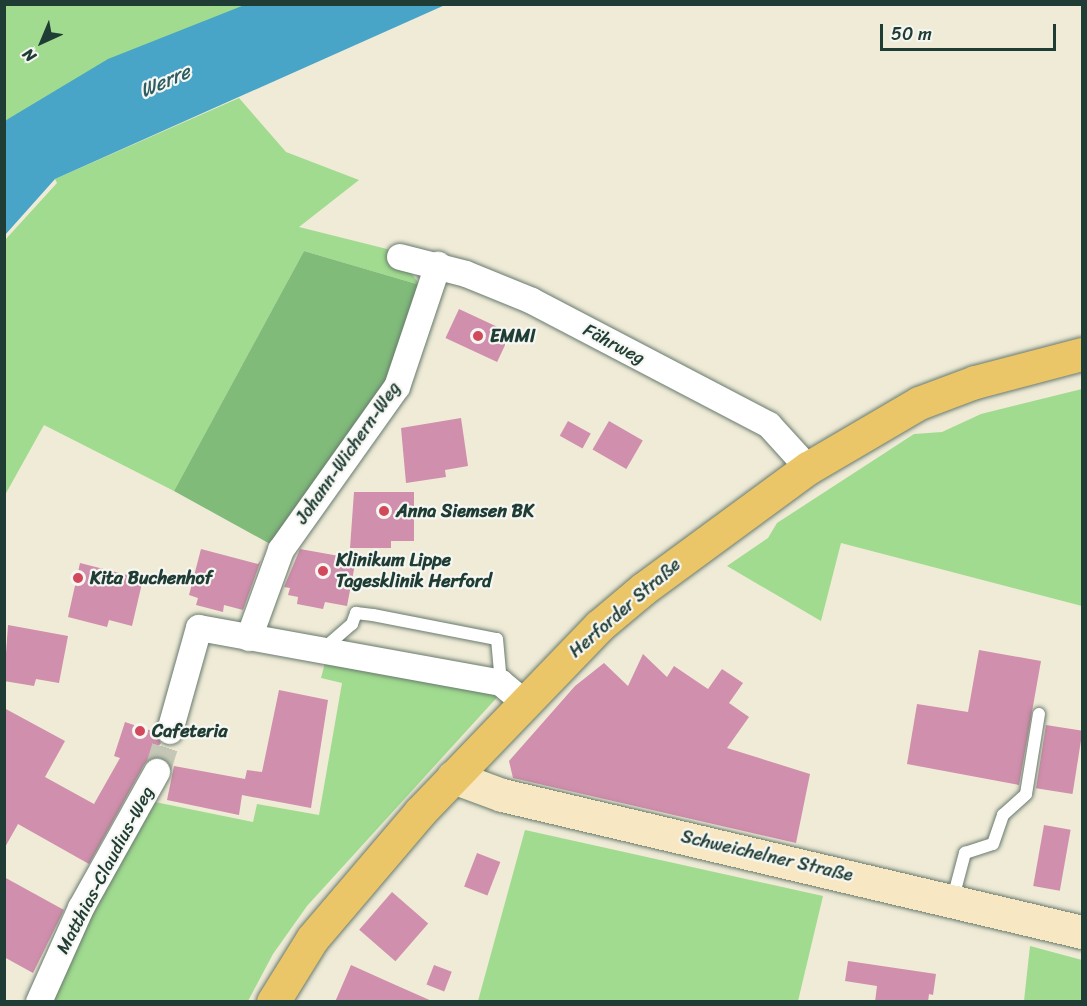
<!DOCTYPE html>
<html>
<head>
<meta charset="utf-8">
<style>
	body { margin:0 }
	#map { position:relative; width:1087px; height:1006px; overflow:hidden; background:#efebd7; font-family:Sriracha,sans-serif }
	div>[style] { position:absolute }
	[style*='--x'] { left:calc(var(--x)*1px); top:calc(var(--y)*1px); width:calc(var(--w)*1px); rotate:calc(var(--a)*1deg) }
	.green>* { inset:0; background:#a0db8f }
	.forest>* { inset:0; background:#80bb7a }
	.water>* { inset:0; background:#48a5c7 }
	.building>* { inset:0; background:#d08fac; transform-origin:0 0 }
	.street-tunnel>* { height:26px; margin-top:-13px; transform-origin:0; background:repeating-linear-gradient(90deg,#c5c8b6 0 26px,transparent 0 39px) }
	.roads { filter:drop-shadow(0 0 2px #687a6d) drop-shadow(0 0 2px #687a6d) }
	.lane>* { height:12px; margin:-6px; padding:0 6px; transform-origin:6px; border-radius:6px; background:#fff }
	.street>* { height:26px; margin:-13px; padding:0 13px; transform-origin:13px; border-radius:13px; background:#fff }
	.secondary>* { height:33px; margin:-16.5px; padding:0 16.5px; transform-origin:16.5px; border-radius:16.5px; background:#f7e8c3 }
	.primary>* { height:33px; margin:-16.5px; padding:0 16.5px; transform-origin:16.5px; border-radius:16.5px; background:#ebc669 }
	.dots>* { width:16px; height:16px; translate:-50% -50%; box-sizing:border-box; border:3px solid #f6f6f2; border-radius:50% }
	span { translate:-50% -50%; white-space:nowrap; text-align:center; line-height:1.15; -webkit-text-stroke:4.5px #f6f6f2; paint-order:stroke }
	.poi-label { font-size:18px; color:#1f3d34; font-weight:700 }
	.left { translate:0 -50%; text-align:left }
	.street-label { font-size:18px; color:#1f3d34 }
	.water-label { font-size:20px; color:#2b5c60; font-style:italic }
	.frame { position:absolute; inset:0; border:6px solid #1f3d34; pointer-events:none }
	.north { position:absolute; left:12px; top:12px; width:60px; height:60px; -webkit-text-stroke:4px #f6f6f2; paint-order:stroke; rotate:224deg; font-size:16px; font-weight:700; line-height:24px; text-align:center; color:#1f3d34 }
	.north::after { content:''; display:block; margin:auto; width:21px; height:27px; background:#1f3d34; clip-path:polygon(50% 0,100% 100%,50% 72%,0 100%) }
	.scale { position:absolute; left:880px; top:24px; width:176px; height:27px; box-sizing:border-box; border:3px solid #1f3d34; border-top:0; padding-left:8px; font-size:18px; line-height:21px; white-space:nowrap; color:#1f3d34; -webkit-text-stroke:4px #f6f6f2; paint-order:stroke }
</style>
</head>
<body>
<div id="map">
	<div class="green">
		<div style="clip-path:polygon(5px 5px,247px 5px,5px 122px)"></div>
		<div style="clip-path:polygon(239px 98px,286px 152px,359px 180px,299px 227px,395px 251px,420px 285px,304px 251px,174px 491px,44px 425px,5px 495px,5px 240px,57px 183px,55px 179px)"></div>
		<div style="clip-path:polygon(1082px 389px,1082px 606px,841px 543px,821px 621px,727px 566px,768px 538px,777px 523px,914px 434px,942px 432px,981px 414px)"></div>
		<div style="clip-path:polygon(326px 659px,501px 693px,307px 906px,273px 954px,248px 1001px,50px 1002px,86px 922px,150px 801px,253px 822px,257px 804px,319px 815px,342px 683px,321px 678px)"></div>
		<div style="clip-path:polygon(525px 830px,823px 896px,798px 1001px,478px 1001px)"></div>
		<div style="clip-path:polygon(1030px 946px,1082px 960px,1082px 1001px,1024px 1001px)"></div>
	</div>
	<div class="forest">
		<div style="clip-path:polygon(304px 251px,420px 285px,387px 382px,272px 545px,174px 491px)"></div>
	</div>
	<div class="water">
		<div style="clip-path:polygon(247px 4px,445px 5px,55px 179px,5px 235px,4px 122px,8px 119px,108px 59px)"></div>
	</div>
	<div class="building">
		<div style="left:459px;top:309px;width:57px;height:32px;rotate:25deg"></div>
		<div style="clip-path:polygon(461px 418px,468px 466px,445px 470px,446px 477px,406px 483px,401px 428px)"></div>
		<div style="left:568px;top:421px;width:26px;height:17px;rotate:29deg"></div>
		<div style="left:609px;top:421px;width:39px;height:33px;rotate:30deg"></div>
		<div style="clip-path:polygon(354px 492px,414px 492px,414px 541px,391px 541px,391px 548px,350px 548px)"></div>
		<div style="clip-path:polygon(201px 549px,258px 564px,261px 560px,243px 610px,224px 605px,223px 612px,196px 605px,198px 598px,189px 595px)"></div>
		<div style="clip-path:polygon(300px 549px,356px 559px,347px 606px,325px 602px,323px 609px,297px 604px,298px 597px,288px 595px,290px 588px,284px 587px)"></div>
		<div style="clip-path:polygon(80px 563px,143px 579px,132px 626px,109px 620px,107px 627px,68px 617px)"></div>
		<div style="clip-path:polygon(8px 625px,68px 636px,59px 683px,36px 679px,34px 686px,4px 681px)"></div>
		<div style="clip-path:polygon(979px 650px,1041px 661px,1019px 785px,907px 764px,917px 704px,968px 712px)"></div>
		<div style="clip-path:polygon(643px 654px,667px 677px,674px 666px,708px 689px,722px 669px,743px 683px,729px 703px,749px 717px,727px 748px,810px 774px,796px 843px,513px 778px,509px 761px,575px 686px,604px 663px,628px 686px)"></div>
		<div style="clip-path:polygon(279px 690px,328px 700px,311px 808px,242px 795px,239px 815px,167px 800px,174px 766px,245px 779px,247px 770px,262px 772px)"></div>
		<div style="clip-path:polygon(4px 708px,65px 741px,45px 777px,94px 804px,120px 758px,114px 756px,125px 722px,155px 732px,161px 743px,144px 765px,89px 864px,18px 824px,4px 849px)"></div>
		<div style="left:1046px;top:725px;width:37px;height:64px;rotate:9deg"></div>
		<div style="left:1044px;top:825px;width:27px;height:62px;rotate:10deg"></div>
		<div style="left:477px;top:853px;width:25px;height:36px;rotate:21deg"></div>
		<div style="clip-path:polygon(4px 877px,64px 910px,33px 973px,4px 957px)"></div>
		<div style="left:392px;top:892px;width:48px;height:50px;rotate:41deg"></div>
		<div style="clip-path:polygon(848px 961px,936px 974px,933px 995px,929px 994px,928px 1002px,875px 1002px,877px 986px,845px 981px)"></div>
		<div style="clip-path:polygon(351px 965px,391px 983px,434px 1002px,335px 1002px)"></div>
		<div style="left:434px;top:965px;width:19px;height:21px;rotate:21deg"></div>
	</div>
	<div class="street-tunnel">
		<div style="--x:157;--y:772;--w:43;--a:-72.4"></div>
	</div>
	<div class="roads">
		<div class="lane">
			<div style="--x:322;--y:650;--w:40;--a:-41"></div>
			<div style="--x:352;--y:624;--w:12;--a:-70"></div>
			<div style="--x:356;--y:613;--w:17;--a:7"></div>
			<div style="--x:373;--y:615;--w:126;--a:11"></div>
			<div style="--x:497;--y:639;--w:44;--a:84.8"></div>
			<div style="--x:953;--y:898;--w:47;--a:-75.1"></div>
			<div style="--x:965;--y:853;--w:29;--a:-18"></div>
			<div style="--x:993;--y:844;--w:31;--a:-71"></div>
			<div style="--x:1003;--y:815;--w:31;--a:-42"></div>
			<div style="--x:1026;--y:794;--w:81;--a:-80.8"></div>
		</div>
		<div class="street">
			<div style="--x:400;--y:257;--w:68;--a:14.4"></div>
			<div style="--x:466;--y:274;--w:71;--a:22.2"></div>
			<div style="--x:532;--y:301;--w:267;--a:27.6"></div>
			<div style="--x:769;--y:425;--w:58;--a:47.8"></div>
			<div style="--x:249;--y:638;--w:94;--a:-70"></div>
			<div style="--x:281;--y:550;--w:200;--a:-54.6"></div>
			<div style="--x:397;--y:387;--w:129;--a:-71.4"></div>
			<div style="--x:170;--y:731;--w:107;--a:-74.3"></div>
			<div style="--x:199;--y:628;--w:307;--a:10.3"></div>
			<div style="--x:501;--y:683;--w:30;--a:40"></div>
			<div style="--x:39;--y:1002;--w:103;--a:-65.9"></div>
			<div style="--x:81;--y:908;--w:156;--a:-60.8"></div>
		</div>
		<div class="secondary">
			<div style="--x:453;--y:777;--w:52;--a:20.2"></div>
			<div style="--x:502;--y:795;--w:596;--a:13.29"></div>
		</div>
		<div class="primary">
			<div style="--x:273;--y:1002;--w:74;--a:-58.2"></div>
			<div style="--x:312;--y:939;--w:167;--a:-49.6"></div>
			<div style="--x:420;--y:812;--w:258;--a:-46.1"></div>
			<div style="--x:599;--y:626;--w:57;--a:-40.1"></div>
			<div style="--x:643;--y:589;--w:205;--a:-36.3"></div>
			<div style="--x:808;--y:468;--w:129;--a:-30.4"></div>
			<div style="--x:919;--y:403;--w:60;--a:-20.6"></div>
			<div style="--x:975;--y:382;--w:111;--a:-14.7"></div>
		</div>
	</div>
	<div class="dots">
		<div style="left:478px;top:336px;background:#d1495b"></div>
		<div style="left:384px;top:511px;background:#d1495b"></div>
		<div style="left:323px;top:571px;background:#d1495b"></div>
		<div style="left:78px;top:578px;background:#d1495b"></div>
		<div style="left:140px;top:731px;background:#d1495b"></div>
	</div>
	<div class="poi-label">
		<span class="left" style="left:490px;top:336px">EMMI</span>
		<span class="left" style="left:396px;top:511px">Anna Siemsen BK</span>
		<span class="left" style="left:336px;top:571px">Klinikum Lippe<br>Tagesklinik Herford</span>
		<span class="left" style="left:90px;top:578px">Kita Buchenhof</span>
		<span class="left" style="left:152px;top:731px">Cafeteria</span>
	</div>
	<div class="street-label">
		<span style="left:614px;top:344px;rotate:28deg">Fährweg</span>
		<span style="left:348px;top:453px;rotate:-55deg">Johann-Wichern-Weg</span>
		<span style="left:625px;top:608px;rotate:-41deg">Herforder Straße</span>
		<span style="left:767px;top:856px;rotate:13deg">Schweichelner Straße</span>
		<span style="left:105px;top:870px;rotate:-62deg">Matthias-Claudius-Weg</span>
	</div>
	<div class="water-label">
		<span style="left:165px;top:81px;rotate:-24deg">Werre</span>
	</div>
	<div class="frame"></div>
	<div class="north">N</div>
	<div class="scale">50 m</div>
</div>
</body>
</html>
